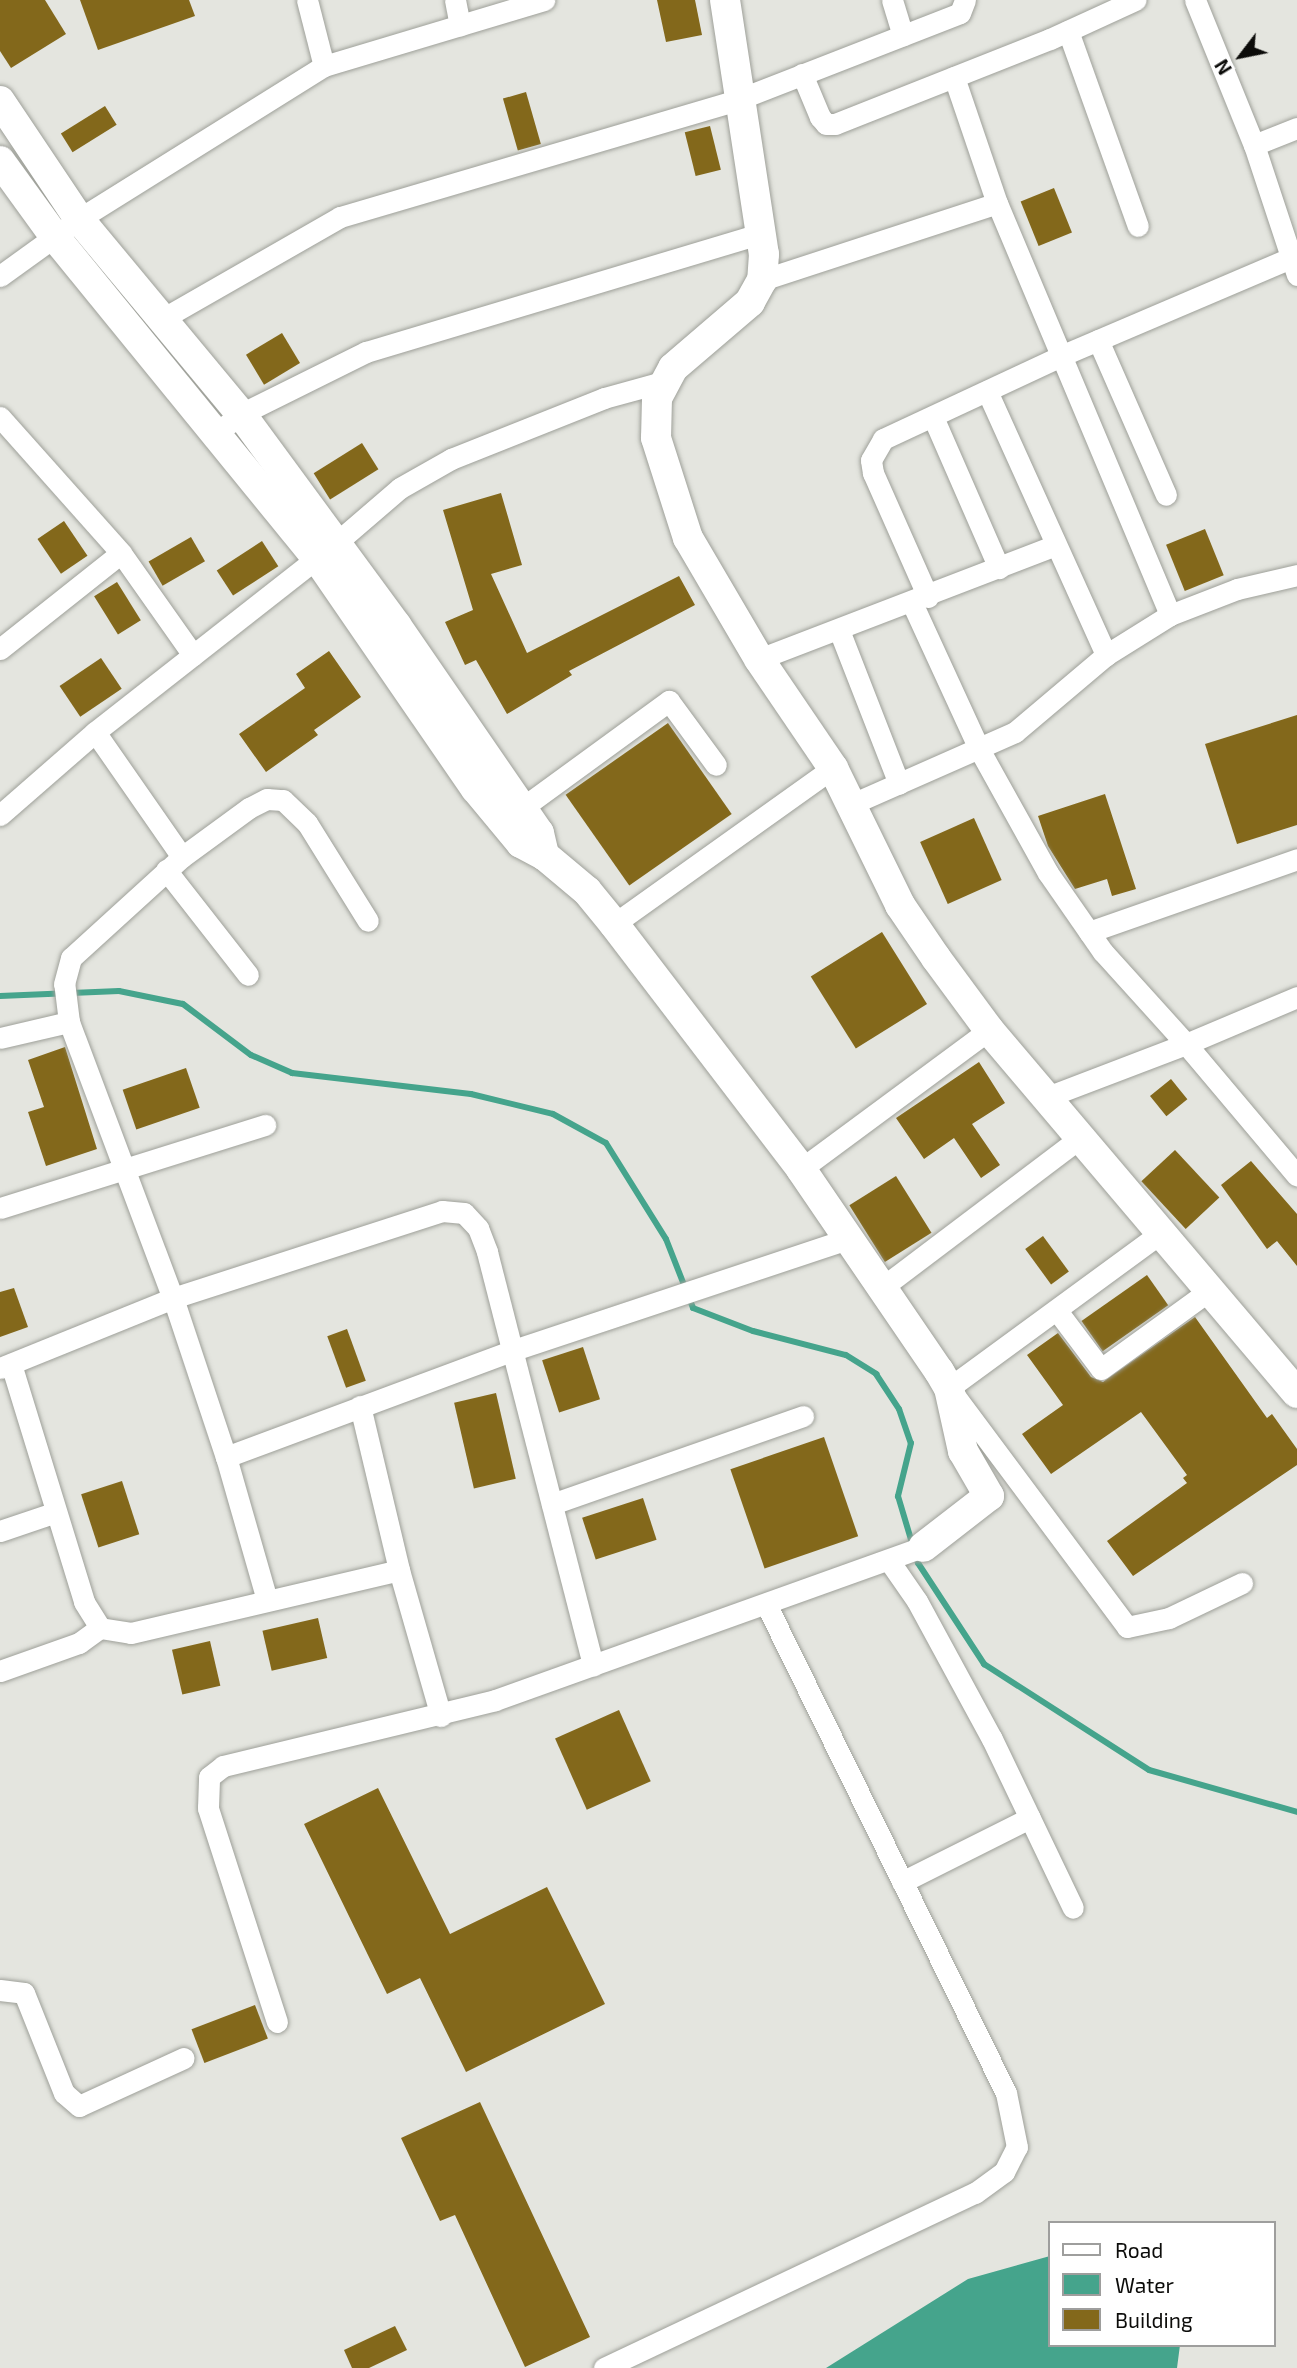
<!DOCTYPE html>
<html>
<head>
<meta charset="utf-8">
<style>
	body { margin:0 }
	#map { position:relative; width:1297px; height:2368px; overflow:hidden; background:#e4e5df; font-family:"Exo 2",sans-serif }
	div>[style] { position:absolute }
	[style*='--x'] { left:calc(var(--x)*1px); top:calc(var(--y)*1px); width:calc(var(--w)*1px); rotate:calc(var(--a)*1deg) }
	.water>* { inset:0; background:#45a48c }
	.stream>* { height:6px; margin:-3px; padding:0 3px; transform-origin:3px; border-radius:3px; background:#45a48c }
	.building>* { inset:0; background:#83681b; transform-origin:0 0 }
	.roads { filter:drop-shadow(0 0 2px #9ea099) drop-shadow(0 0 2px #9ea099) }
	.street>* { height:21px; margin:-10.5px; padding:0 10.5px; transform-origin:10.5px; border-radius:10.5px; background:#fff }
	.secondary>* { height:30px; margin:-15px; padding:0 15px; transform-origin:15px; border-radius:15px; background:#fff }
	span { translate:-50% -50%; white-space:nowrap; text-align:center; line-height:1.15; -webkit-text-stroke:5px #fff; paint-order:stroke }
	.legend { position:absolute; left:1048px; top:2221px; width:228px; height:126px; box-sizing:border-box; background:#fff; border:2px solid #9e9e9d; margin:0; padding:9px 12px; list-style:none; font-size:21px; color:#0c0c0a }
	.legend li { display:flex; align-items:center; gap:14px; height:35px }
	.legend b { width:35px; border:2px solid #9e9e9d }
	.north { position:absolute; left:1206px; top:21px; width:70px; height:70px; -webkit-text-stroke:5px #fff; paint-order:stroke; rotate:238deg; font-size:19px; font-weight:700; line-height:28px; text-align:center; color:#0c0c0a }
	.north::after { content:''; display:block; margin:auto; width:24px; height:32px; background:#0c0c0a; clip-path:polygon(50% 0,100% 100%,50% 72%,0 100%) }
</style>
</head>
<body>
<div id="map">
	<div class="water">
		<div style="clip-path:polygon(1050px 2256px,1050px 2345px,1180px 2345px,1177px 2368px,826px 2368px,968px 2279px)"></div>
	</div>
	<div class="stream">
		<div style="--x:0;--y:996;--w:119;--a:-2.4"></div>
		<div style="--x:119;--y:991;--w:65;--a:11.5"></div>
		<div style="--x:183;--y:1004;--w:85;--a:36.9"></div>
		<div style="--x:251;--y:1055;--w:45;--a:23.7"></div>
		<div style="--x:292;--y:1073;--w:180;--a:6.7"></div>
		<div style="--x:471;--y:1094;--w:84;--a:13.7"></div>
		<div style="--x:553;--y:1114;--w:60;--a:28.7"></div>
		<div style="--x:606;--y:1143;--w:113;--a:58"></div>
		<div style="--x:666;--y:1239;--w:74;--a:68.6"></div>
		<div style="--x:693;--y:1308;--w:64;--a:21"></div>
		<div style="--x:753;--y:1331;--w:96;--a:14.5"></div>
		<div style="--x:846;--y:1355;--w:36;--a:32"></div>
		<div style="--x:876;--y:1374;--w:42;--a:56.7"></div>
		<div style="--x:899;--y:1409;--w:36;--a:71"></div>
		<div style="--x:911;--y:1443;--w:55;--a:103.8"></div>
		<div style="--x:898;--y:1496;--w:70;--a:73.4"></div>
		<div style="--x:918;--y:1563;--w:121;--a:56.8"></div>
		<div style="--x:984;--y:1664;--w:196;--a:32.7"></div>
		<div style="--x:1149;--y:1770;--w:154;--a:15.8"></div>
	</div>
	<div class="building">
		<div style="clip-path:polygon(0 0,45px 0,66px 34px,11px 68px,0 51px)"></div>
		<div style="clip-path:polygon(80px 0,189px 0,195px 16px,98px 50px)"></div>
		<div style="clip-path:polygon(657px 0,695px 0,702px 35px,666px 42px)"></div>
		<div style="left:526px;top:92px;width:54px;height:24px;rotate:74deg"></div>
		<div style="left:105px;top:106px;width:22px;height:52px;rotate:58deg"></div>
		<div style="left:710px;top:126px;width:45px;height:26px;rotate:76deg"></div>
		<div style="left:1054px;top:188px;width:48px;height:36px;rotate:68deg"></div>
		<div style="left:282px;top:333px;width:35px;height:42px;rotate:59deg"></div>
		<div style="left:362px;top:443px;width:31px;height:57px;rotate:58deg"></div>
		<div style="clip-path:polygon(501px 493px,522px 565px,491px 574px,527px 653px,679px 576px,695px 605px,569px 671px,572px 675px,507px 714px,476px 660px,465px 665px,445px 622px,473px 610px,443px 510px)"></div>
		<div style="left:64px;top:521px;width:42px;height:32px;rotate:56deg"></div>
		<div style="left:1205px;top:529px;width:50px;height:42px;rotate:68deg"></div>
		<div style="left:191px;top:537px;width:28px;height:49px;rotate:60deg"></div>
		<div style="left:262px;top:541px;width:30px;height:54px;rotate:57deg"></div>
		<div style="left:117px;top:582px;width:45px;height:27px;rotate:58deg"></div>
		<div style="clip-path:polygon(329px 651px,361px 697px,314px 730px,318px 735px,266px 772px,239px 734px,305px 688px,296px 674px)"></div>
		<div style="left:101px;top:658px;width:37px;height:50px;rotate:56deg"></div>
		<div style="clip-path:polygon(1297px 715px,1297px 825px,1237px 844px,1205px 744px)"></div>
		<div style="left:668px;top:723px;width:111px;height:125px;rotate:55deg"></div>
		<div style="clip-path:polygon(1105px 794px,1136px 889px,1112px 896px,1107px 879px,1075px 889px,1048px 846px,1038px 816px)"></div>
		<div style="left:974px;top:818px;width:68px;height:59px;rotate:66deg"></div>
		<div style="left:882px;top:932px;width:85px;height:84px;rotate:58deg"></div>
		<div style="clip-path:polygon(65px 1047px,97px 1149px,46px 1166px,28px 1112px,44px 1107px,28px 1060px)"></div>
		<div style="clip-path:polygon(979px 1062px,1005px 1103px,972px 1124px,1000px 1165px,981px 1178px,954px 1138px,924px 1159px,896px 1118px)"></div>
		<div style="left:186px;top:1068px;width:42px;height:67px;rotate:71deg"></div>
		<div style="left:1171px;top:1079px;width:26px;height:27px;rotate:51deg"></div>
		<div style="left:1175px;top:1150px;width:65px;height:46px;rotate:47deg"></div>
		<div style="clip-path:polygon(1251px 1161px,1297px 1214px,1297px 1266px,1277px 1241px,1267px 1249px,1221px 1185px)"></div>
		<div style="left:896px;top:1176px;width:67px;height:55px;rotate:58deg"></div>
		<div style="left:1043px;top:1236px;width:44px;height:22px;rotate:54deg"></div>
		<div style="left:1147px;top:1275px;width:37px;height:80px;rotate:55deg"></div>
		<div style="clip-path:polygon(14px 1288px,28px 1327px,0 1337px,0 1292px)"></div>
		<div style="clip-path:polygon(1195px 1317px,1267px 1418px,1272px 1414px,1297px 1449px,1297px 1465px,1133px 1576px,1107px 1541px,1187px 1483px,1183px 1478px,1187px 1475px,1141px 1412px,1051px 1474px,1022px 1434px,1063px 1405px,1027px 1355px,1058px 1333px,1091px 1377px,1103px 1382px)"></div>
		<div style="left:347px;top:1329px;width:55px;height:21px;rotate:70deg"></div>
		<div style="left:583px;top:1347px;width:55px;height:43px;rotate:72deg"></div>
		<div style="left:496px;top:1393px;width:88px;height:43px;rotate:77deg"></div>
		<div style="left:824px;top:1437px;width:105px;height:99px;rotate:71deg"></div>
		<div style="left:122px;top:1481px;width:56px;height:43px;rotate:72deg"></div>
		<div style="left:643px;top:1498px;width:44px;height:64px;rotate:72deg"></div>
		<div style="left:318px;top:1618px;width:41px;height:57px;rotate:77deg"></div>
		<div style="left:210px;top:1641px;width:46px;height:39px;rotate:77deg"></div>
		<div style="left:619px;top:1710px;width:78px;height:70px;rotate:66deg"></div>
		<div style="clip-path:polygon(378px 1788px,450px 1934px,547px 1887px,605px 2004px,466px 2072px,420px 1978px,387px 1994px,304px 1824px)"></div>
		<div style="left:255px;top:2005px;width:36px;height:68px;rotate:69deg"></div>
		<div style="clip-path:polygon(480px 2102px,590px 2337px,525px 2367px,455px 2215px,440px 2221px,401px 2138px)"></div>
		<div style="clip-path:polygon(395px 2326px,407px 2350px,369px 2368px,352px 2368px,344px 2350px)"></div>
	</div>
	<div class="roads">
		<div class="street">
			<div style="--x:307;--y:0;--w:68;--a:75.6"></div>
			<div style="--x:455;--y:0;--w:26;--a:79"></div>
			<div style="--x:892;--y:0;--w:37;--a:73"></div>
			<div style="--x:1195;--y:0;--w:157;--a:67.9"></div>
			<div style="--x:1254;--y:145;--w:137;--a:71.7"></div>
			<div style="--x:1068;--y:31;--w:207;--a:70.3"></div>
			<div style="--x:802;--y:74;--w:47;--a:67.3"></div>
			<div style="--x:820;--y:117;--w:9;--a:49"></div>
			<div style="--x:826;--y:124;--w:9;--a:0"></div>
			<div style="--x:835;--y:124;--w:231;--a:-21.6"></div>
			<div style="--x:1050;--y:39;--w:94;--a:-24.6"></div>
			<div style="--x:954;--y:77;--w:133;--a:71.2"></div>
			<div style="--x:997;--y:203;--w:447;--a:67.2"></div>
			<div style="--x:1254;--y:145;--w:46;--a:-21.6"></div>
			<div style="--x:0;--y:276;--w:97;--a:-35.8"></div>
			<div style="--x:79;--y:219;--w:289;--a:-32"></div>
			<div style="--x:324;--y:66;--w:230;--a:-16.7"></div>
			<div style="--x:762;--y:280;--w:247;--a:-18.1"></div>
			<div style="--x:162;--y:319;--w:205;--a:-29.8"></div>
			<div style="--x:340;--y:217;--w:414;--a:-16.4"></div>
			<div style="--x:737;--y:100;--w:239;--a:-21.3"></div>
			<div style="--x:960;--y:13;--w:14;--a:-69"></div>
			<div style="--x:1098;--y:340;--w:169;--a:66.3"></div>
			<div style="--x:987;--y:391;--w:290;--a:65.7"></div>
			<div style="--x:0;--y:417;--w:182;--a:48.3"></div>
			<div style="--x:121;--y:553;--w:125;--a:54.8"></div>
			<div style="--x:933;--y:417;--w:165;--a:66.4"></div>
			<div style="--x:216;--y:433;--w:31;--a:-37"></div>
			<div style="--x:241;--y:414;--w:140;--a:-26.4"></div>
			<div style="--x:366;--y:352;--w:413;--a:-16.7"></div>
			<div style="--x:928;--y:597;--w:136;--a:-113.9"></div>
			<div style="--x:873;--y:473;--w:13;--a:-99"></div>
			<div style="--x:871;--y:460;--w:24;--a:-60"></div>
			<div style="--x:883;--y:439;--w:199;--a:-25"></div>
			<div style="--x:1063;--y:355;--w:254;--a:-23.1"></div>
			<div style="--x:912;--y:603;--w:161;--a:65.3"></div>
			<div style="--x:979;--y:749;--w:142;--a:60.9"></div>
			<div style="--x:1048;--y:873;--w:96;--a:55.2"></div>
			<div style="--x:1103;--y:952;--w:124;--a:47.9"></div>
			<div style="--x:1186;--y:1044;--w:121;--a:-22.9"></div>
			<div style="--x:839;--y:630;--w:165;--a:68.7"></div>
			<div style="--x:0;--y:649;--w:154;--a:-38.4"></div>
			<div style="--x:759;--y:659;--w:318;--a:-21"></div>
			<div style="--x:852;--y:804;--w:178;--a:-23.8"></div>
			<div style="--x:1015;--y:732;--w:119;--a:-40.2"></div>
			<div style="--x:1106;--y:655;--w:75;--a:-32"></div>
			<div style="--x:1170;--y:615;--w:72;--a:-21.2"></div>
			<div style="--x:1237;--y:589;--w:62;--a:-13.1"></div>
			<div style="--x:522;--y:808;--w:182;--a:-36.1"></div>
			<div style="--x:669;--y:701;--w:79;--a:53.7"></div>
			<div style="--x:0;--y:815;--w:126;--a:-41.1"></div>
			<div style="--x:95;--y:732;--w:306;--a:-38.1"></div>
			<div style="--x:336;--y:543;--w:84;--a:-40.7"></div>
			<div style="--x:400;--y:488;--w:59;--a:-29.6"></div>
			<div style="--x:451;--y:459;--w:165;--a:-21.7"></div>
			<div style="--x:604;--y:398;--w:60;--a:-15.4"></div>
			<div style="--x:182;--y:857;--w:83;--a:-36.2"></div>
			<div style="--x:249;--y:808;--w:20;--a:-27"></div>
			<div style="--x:267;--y:799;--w:16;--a:4"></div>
			<div style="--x:283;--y:800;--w:33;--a:44"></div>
			<div style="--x:307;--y:823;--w:115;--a:58.1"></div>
			<div style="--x:166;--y:870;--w:133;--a:52"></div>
			<div style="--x:614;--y:924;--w:269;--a:-35.5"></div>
			<div style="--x:1089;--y:932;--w:220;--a:-19.3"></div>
			<div style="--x:69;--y:1022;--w:38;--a:-97"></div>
			<div style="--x:64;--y:984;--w:27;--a:-75"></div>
			<div style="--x:71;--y:958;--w:150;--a:-42.3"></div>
			<div style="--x:182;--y:857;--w:152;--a:-124.8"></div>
			<div style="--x:0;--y:1038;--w:71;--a:-13.1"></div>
			<div style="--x:69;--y:1022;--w:295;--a:69.4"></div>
			<div style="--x:173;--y:1298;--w:168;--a:71.6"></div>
			<div style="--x:226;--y:1457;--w:304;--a:-20.4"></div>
			<div style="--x:511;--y:1351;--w:352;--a:-18.4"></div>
			<div style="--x:1047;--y:1097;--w:149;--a:-20.9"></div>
			<div style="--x:1186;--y:1044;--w:172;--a:49.9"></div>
			<div style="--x:801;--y:1169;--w:234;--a:-36.5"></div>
			<div style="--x:0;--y:1208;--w:278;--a:-17.4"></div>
			<div style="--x:1162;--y:1232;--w:264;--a:143.8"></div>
			<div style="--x:949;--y:1388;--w:298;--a:53.3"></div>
			<div style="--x:1127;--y:1627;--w:43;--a:-12.1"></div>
			<div style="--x:1169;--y:1618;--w:81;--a:-25.6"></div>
			<div style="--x:880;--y:1289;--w:251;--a:-37.1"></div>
			<div style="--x:1058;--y:1312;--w:71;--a:53"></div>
			<div style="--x:1101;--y:1369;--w:135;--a:-35.9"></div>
			<div style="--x:11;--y:1364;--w:249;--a:72.9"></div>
			<div style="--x:84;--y:1602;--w:31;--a:58"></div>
			<div style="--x:100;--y:1628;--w:31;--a:9"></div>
			<div style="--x:131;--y:1633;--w:275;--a:-13.2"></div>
			<div style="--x:0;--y:1368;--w:187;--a:-22"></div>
			<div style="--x:173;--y:1298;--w:283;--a:-17.9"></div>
			<div style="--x:442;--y:1211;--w:22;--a:5"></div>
			<div style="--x:464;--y:1213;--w:21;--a:47"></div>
			<div style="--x:478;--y:1228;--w:26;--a:69"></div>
			<div style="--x:487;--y:1252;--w:427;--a:75.6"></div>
			<div style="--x:360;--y:1406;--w:169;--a:76.6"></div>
			<div style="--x:399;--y:1570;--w:152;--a:74"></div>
			<div style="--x:226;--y:1457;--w:149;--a:74"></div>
			<div style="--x:552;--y:1504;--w:266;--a:-19.3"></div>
			<div style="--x:0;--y:1531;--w:59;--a:-18.7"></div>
			<div style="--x:890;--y:1562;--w:47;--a:55.3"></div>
			<div style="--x:917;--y:1601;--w:157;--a:61.5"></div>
			<div style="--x:992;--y:1739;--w:187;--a:64.4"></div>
			<div style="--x:0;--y:1671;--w:84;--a:-19.5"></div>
			<div style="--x:79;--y:1643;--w:26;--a:-36"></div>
			<div style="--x:902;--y:1882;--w:143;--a:-26.6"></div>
			<div style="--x:0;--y:1990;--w:24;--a:7"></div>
			<div style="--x:24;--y:1993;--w:108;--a:68.2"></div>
			<div style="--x:64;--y:2093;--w:20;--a:41"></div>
			<div style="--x:79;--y:2106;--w:115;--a:-24.6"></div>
			<div style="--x:277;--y:2022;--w:225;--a:-107.9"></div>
			<div style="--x:208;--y:1808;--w:31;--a:-88"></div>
			<div style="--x:209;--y:1777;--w:18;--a:-38"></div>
			<div style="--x:223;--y:1766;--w:280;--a:-13.6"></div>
			<div style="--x:495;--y:1700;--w:455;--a:-19.7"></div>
			<div style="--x:604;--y:2368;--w:410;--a:-25.3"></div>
			<div style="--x:975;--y:2193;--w:36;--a:-36"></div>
			<div style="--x:1004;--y:2172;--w:28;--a:-63"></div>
			<div style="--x:1017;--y:2147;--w:55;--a:-101.5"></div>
			<div style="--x:1006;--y:2093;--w:542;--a:-116.14"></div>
		</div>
		<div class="secondary">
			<div style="--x:725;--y:0;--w:257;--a:81.3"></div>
			<div style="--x:764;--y:254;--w:26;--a:94"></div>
			<div style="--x:762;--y:280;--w:25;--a:119"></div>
			<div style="--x:750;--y:302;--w:101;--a:139.4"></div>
			<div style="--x:673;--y:368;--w:34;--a:118"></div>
			<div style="--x:657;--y:398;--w:40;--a:91.4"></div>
			<div style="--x:656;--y:438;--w:105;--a:72.3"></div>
			<div style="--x:688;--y:538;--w:140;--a:59.6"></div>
			<div style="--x:759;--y:659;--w:132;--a:55.8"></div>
			<div style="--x:833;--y:768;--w:153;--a:63.9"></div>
			<div style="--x:900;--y:905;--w:64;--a:55.8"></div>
			<div style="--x:936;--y:958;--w:89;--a:53.6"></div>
			<div style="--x:989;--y:1030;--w:476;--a:49.7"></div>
			<div style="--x:0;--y:101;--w:142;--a:56.2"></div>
			<div style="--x:79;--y:219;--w:254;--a:50.3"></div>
			<div style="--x:241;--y:414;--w:262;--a:53.7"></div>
			<div style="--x:396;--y:625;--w:252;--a:55.5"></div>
			<div style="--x:539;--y:833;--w:23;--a:77"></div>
			<div style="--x:0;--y:161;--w:94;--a:54.1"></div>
			<div style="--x:55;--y:237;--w:414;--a:50.8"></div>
			<div style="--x:317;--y:558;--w:280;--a:55.5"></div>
			<div style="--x:476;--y:789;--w:70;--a:50.2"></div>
			<div style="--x:521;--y:843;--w:26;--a:28"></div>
			<div style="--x:544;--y:855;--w:56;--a:39.9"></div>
			<div style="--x:587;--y:891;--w:43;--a:50.7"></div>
			<div style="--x:614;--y:924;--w:308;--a:52.6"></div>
			<div style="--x:801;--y:1169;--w:245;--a:55.7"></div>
			<div style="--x:939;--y:1371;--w:20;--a:60"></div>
			<div style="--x:949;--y:1388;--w:65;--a:77.5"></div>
			<div style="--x:963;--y:1451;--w:52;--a:60"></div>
			<div style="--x:989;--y:1496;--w:83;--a:142.3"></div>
		</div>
	</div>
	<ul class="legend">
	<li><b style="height:9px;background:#fff"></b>Road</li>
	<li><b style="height:19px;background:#45a48c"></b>Water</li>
	<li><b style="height:19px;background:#83681b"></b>Building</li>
	</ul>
	<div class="north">N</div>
</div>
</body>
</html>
